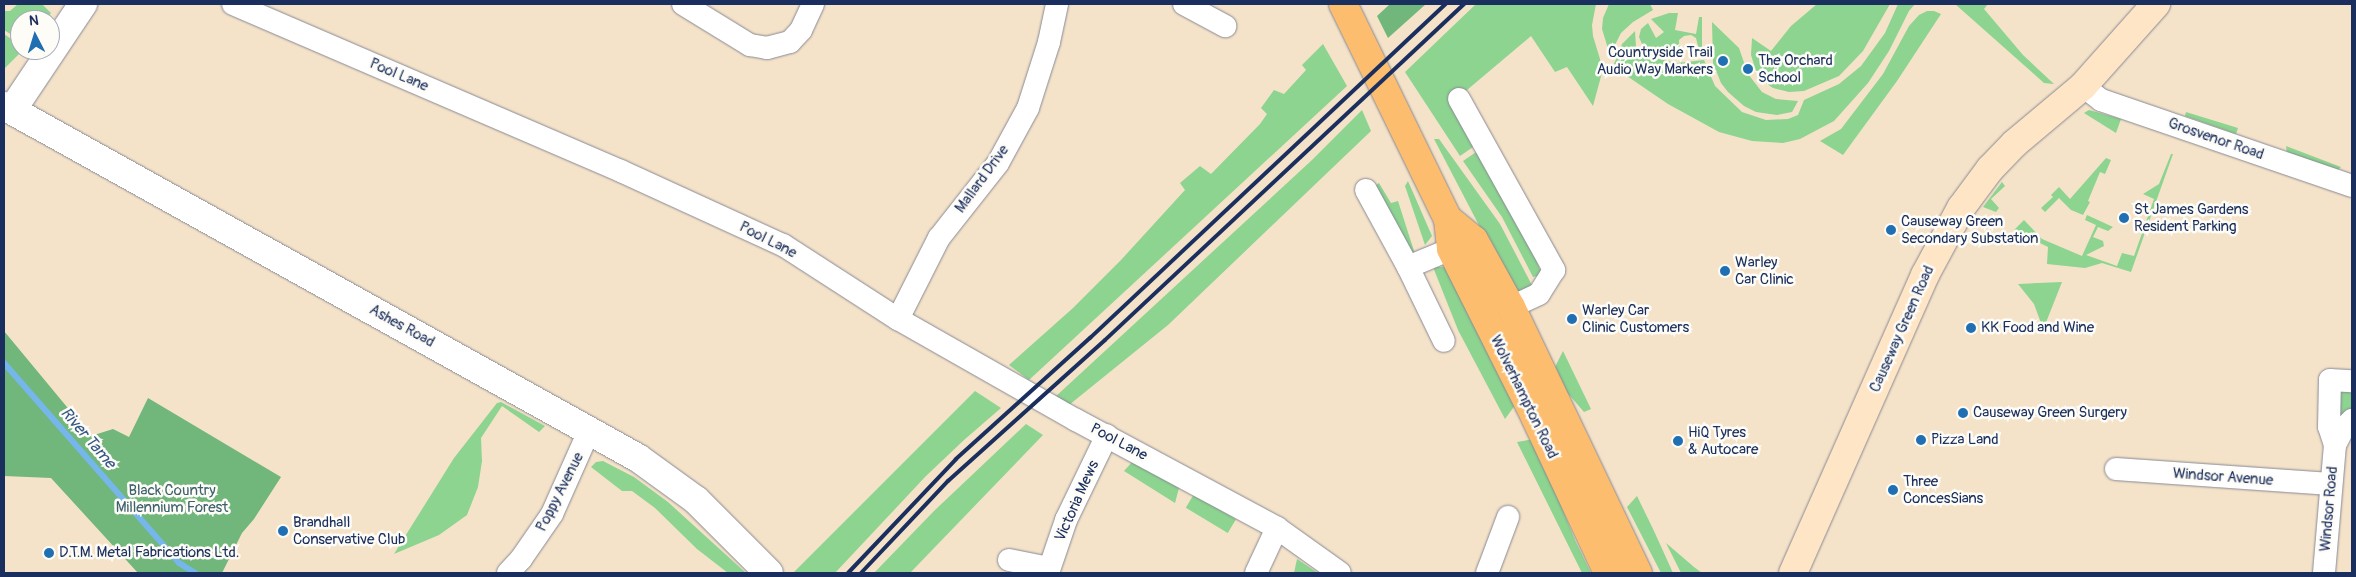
<!DOCTYPE html>
<html>
<head>
<meta charset="utf-8">
<style>
	body { margin:0 }
	#map { position:relative; width:2356px; height:577px; overflow:hidden; background:#f5e3c9; font-family:Pangolin,sans-serif }
	div>[style] { position:absolute }
	[style*='--x'] { left:calc(var(--x)*1px); top:calc(var(--y)*1px); width:calc(var(--w)*1px); rotate:calc(var(--a)*1deg) }
	.green>* { inset:0; background:#8cd48f; transform-origin:0 0 }
	.forest>* { inset:0; background:#71b67a }
	.stream>* { height:6px; margin:-3px; padding:0 3px; transform-origin:3px; border-radius:3px; background:#76b7eb }
	.roads { filter:drop-shadow(0 0 1px #888994) drop-shadow(0 0 1px #888994) }
	.minor>* { height:22px; margin:-11px; padding:0 11px; transform-origin:11px; border-radius:11px; background:#fff }
	.tertiary>* { height:28px; margin:-14px; padding:0 14px; transform-origin:14px; border-radius:14px; background:#fff }
	.secondary>* { height:28px; margin:-14px; padding:0 14px; transform-origin:14px; border-radius:14px; background:#fee5c5 }
	.trunk>* { height:28px; margin:-14px; padding:0 14px; transform-origin:14px; border-radius:14px; background:#fcbd6f }
	.rail>* { height:4px; margin:-2px; padding:0 2px; transform-origin:2px; border-radius:2px; background:#1b2f5e }
	.dots>* { width:14px; height:14px; translate:-50% -50%; box-sizing:border-box; border:2px solid #fdfcf7; border-radius:50% }
	span { translate:-50% -50%; white-space:nowrap; text-align:center; line-height:1.15; -webkit-text-stroke:5px #fdfcf7; paint-order:stroke }
	.poi-label { font-size:15px; color:#1b2f5e }
	.right { translate:-100% -50%; text-align:right }
	.left { translate:0 -50%; text-align:left }
	.street-label { font-size:15px; color:#1b2f5e }
	.park-label { font-size:15px; color:#3d616d }
	.water-label { font-size:16px; color:#365888; font-style:italic }
	.frame { position:absolute; inset:0; border:5px solid #1b2f5e; pointer-events:none }
	.north { position:absolute; left:10px; top:10px; width:50px; height:50px; box-sizing:border-box; background:#fdfcf7; border:1px solid #a3aaba; border-radius:50%; rotate:355deg; font-size:14px; font-weight:700; line-height:20px; text-align:center; color:#1b2f5e }
	.north::after { content:''; display:block; margin:auto; width:18px; height:22px; background:#1f6fb2; clip-path:polygon(50% 0,100% 100%,50% 72%,0 100%) }
</style>
</head>
<body>
<div id="map">
	<div class="green">
		<div style="clip-path:polygon(18px 4px,42px 4px,51px 13px,46px 20px,20px 20px,20px 40px,4px 30px,4px 11px,10px 11px)"></div>
		<div style="clip-path:polygon(1476px 4px,1596px 4px,1592px 25px,1593px 36px,1603px 69px,1593px 106px,1567px 67px,1555px 72px,1531px 36px,1467px 90px,1453px 106px,1476px 145px,1460px 156px,1405px 72px)"></div>
		<div style="clip-path:polygon(1609px 4px,1650px 4px,1653px 10px,1633px 22px,1621px 33px,1610px 55px,1602px 29px,1603px 18px)"></div>
		<div style="clip-path:polygon(1817px 4px,1890px 4px,1863px 51px,1839px 76px,1804px 91px,1789px 92px,1773px 88px,1761px 80px,1755px 68px,1751px 55px,1752px 38px,1771px 51px,1791px 26px)"></div>
		<div style="clip-path:polygon(1898px 4px,1915px 4px,1909px 11px,1889px 51px,1868px 83px,1834px 121px,1800px 139px,1783px 143px,1752px 141px,1719px 132px,1668px 104px,1624px 74px,1614px 64px,1622px 44px,1635px 31px,1636px 47px,1650px 57px,1677px 63px,1704px 60px,1715px 86px,1742px 112px,1766px 120px,1788px 119px,1798px 115px,1804px 100px,1839px 84px,1861px 66px,1885px 33px)"></div>
		<div style="clip-path:polygon(1955px 4px,1988px 4px,1984px 9px,2023px 55px,2054px 84px,2044px 83px)"></div>
		<div style="clip-path:polygon(1927px 11px,1934px 11px,1941px 14px,1897px 81px,1843px 155px,1820px 141px,1841px 129px,1883px 74px,1909px 26px,1919px 15px)"></div>
		<div style="clip-path:polygon(1669px 13px,1678px 13px,1675px 30px,1696px 34px,1699px 17px,1702px 17px,1702px 54px,1700px 54px,1696px 38px,1691px 35px,1684px 36px,1679px 40px,1680px 58px,1652px 52px,1642px 44px,1639px 37px,1641px 29px,1648px 23px,1656px 38px,1664px 32px,1651px 19px)"></div>
		<div style="clip-path:polygon(1712px 22px,1739px 48px,1748px 74px,1762px 92px,1776px 99px,1798px 101px,1792px 112px,1777px 115px,1756px 112px,1744px 106px,1728px 92px,1721px 83px,1713px 63px)"></div>
		<div style="clip-path:polygon(4px 34px,20px 45px,20px 50px,23px 50px,4px 69px)"></div>
		<div style="clip-path:polygon(1323px 44px,1347px 86px,1029px 380px,1009px 365px,1073px 308px,1121px 260px,1185px 190px,1180px 183px,1200px 166px,1211px 174px,1260px 124px,1267px 114px,1261px 108px,1274px 90px,1284px 94px,1306px 70px,1302px 65px)"></div>
		<div style="clip-path:polygon(1362px 110px,1371px 131px,1168px 325px,1069px 405px,1054px 398px,1312px 160px)"></div>
		<div style="clip-path:polygon(2089px 110px,2121px 119px,2116px 133px,2084px 113px)"></div>
		<div style="clip-path:polygon(2186px 112px,2238px 128px,2236px 134px,2185px 116px)"></div>
		<div style="clip-path:polygon(1434px 139px,1439px 139px,1500px 224px,1534px 289px,1517px 298px)"></div>
		<div style="clip-path:polygon(2286px 146px,2341px 167px,2337px 171px,2287px 153px)"></div>
		<div style="clip-path:polygon(1479px 150px,1532px 249px,1542px 275px,1533px 277px,1502px 217px,1463px 161px)"></div>
		<div style="clip-path:polygon(2171px 154px,2173px 154px,2131px 272px,2102px 263px,2085px 268px,2047px 264px,2048px 247px,2014px 230px,2024px 220px,2042px 239px,2082px 256px,2096px 225px,2085px 220px,2087px 215px,2113px 227px,2108px 231px,2098px 227px,2093px 237px,2103px 241px,2104px 246px,2086px 255px,2117px 266px,2122px 253px,2134px 256px,2154px 199px,2143px 194px,2159px 184px)"></div>
		<div style="clip-path:polygon(2106px 158px,2111px 160px,2105px 174px,2100px 172px,2088px 201px,2090px 202px,2083px 215px,2071px 210px,2059px 198px,2045px 212px,2041px 208px,2053px 197px,2051px 195px,2059px 187px,2070px 199px)"></div>
		<div style="clip-path:polygon(1408px 181px,1432px 236px,1425px 245px,1405px 186px)"></div>
		<div style="clip-path:polygon(2002px 182px,2005px 186px,1991px 199px,1999px 208px,1996px 212px,1983px 207px)"></div>
		<div style="clip-path:polygon(1379px 183px,1391px 203px,1398px 201px,1415px 254px,1412px 254px,1370px 189px)"></div>
		<div style="clip-path:polygon(1433px 267px,1447px 267px,1516px 404px,1505px 419px,1458px 330px)"></div>
		<div style="clip-path:polygon(2062px 282px,2045px 325px,2041px 323px,2034px 304px,2018px 284px)"></div>
		<div style="clip-path:polygon(1563px 351px,1591px 409px,1584px 412px,1564px 389px,1554px 369px)"></div>
		<div style="clip-path:polygon(2338px 385px,2350px 390px,2352px 397px,2352px 407px,2345px 416px,2340px 416px)"></div>
		<div style="clip-path:polygon(975px 391px,1001px 408px,964px 440px,926px 476px,835px 573px,793px 573px)"></div>
		<div style="clip-path:polygon(501px 402px,545px 426px,539px 432px,502px 406px,481px 438px,482px 461px,478px 487px,467px 515px,439px 535px,394px 554px,454px 458px,497px 403px)"></div>
		<div style="clip-path:polygon(1026px 424px,1043px 435px,910px 573px,874px 573px,934px 511px)"></div>
		<div style="clip-path:polygon(1534px 439px,1575px 540px,1591px 573px,1582px 573px,1517px 442px)"></div>
		<div style="clip-path:polygon(603px 461px,634px 477px,668px 502px,746px 573px,728px 573px,697px 549px,655px 508px,632px 491px,622px 491px,591px 467px,596px 462px)"></div>
		<div style="clip-path:polygon(1133px 461px,1179px 488px,1175px 503px,1124px 471px)"></div>
		<div style="left:1194px;top:494px;width:49px;height:16px;rotate:31deg"></div>
		<div style="clip-path:polygon(1637px 496px,1654px 531px,1673px 573px,1661px 573px,1627px 507px)"></div>
		<div style="clip-path:polygon(1666px 543px,1694px 567px,1702px 573px,1681px 573px)"></div>
		<div style="clip-path:polygon(1297px 559px,1318px 573px,1294px 573px)"></div>
	</div>
	<div class="forest">
		<div style="clip-path:polygon(1390px 4px,1426px 4px,1388px 38px,1377px 16px)"></div>
		<div style="clip-path:polygon(4px 331px,91px 436px,113px 429px,129px 437px,148px 398px,281px 477px,254px 519px,242px 533px,222px 573px,138px 573px,51px 478px,4px 476px)"></div>
	</div>
	<div class="stream">
		<div style="--x:4;--y:363;--w:266;--a:48.8"></div>
		<div style="--x:179;--y:563;--w:19;--a:32"></div>
	</div>
	<div class="roads">
		<div class="minor">
			<div style="--x:233;--y:4;--w:422;--a:23.3"></div>
			<div style="--x:621;--y:171;--w:178;--a:24.6"></div>
			<div style="--x:783;--y:245;--w:137;--a:32.8"></div>
			<div style="--x:898;--y:319;--w:205;--a:29.6"></div>
			<div style="--x:1076;--y:420;--w:228;--a:28.2"></div>
			<div style="--x:1277;--y:528;--w:77;--a:35.5"></div>
			<div style="--x:683;--y:4;--w:79;--a:31.5"></div>
			<div style="--x:750;--y:45;--w:17;--a:10"></div>
			<div style="--x:767;--y:48;--w:24;--a:-15"></div>
			<div style="--x:790;--y:42;--w:16;--a:-47"></div>
			<div style="--x:801;--y:30;--w:29;--a:-65"></div>
			<div style="--x:1184;--y:4;--w:47;--a:28.2"></div>
			<div style="--x:2083;--y:86;--w:23;--a:38"></div>
			<div style="--x:2101;--y:100;--w:265;--a:18.9"></div>
			<div style="--x:1459;--y:99;--w:196;--a:60.9"></div>
			<div style="--x:1554;--y:270;--w:28;--a:122"></div>
			<div style="--x:1539;--y:294;--w:31;--a:155"></div>
			<div style="--x:1366;--y:190;--w:88;--a:61.4"></div>
			<div style="--x:1408;--y:267;--w:82;--a:64.1"></div>
			<div style="--x:1408;--y:267;--w:47;--a:-22.7"></div>
			<div style="--x:898;--y:319;--w:91;--a:-63.2"></div>
			<div style="--x:939;--y:238;--w:95;--a:-51.8"></div>
			<div style="--x:998;--y:163;--w:63;--a:-61.4"></div>
			<div style="--x:1028;--y:108;--w:69;--a:-72.3"></div>
			<div style="--x:1049;--y:42;--w:39;--a:-78"></div>
			<div style="--x:2335;--y:445;--w:19;--a:-108"></div>
			<div style="--x:2329;--y:427;--w:47;--a:-88.8"></div>
			<div style="--x:2330;--y:380;--w:22;--a:3"></div>
			<div style="--x:2116;--y:469;--w:215;--a:4"></div>
			<div style="--x:1009;--y:560;--w:41;--a:11.3"></div>
			<div style="--x:508;--y:573;--w:19;--a:-47"></div>
			<div style="--x:521;--y:559;--w:55;--a:-55.4"></div>
			<div style="--x:552;--y:514;--w:91;--a:-66"></div>
			<div style="--x:1048;--y:573;--w:56;--a:-71.2"></div>
			<div style="--x:1066;--y:520;--w:94;--a:-64.2"></div>
			<div style="--x:1256;--y:573;--w:50;--a:-65"></div>
			<div style="--x:1487;--y:573;--w:60;--a:-69.4"></div>
			<div style="--x:2324;--y:573;--w:128;--a:-85.1"></div>
			<div style="--x:2335;--y:445;--w:18;--a:-63"></div>
			<div style="--x:2343;--y:429;--w:13;--a:-45"></div>
		</div>
		<div class="tertiary">
			<div style="--x:4;--y:106;--w:725;--a:29.04"></div>
			<div style="--x:638;--y:458;--w:72;--a:35.9"></div>
			<div style="--x:696;--y:500;--w:103;--a:45"></div>
			<div style="--x:12;--y:110;--w:128;--a:-56.2"></div>
		</div>
		<div class="secondary">
			<div style="--x:1793;--y:573;--w:326;--a:-66.1"></div>
			<div style="--x:1925;--y:275;--w:76;--a:-61.8"></div>
			<div style="--x:1961;--y:208;--w:49;--a:-53.4"></div>
			<div style="--x:1990;--y:169;--w:35;--a:-46"></div>
			<div style="--x:2014;--y:144;--w:90;--a:-40"></div>
			<div style="--x:2083;--y:86;--w:110;--a:-48.3"></div>
		</div>
		<div class="trunk">
			<div style="--x:1343;--y:4;--w:239;--a:64"></div>
			<div style="--x:1448;--y:219;--w:30;--a:84"></div>
			<div style="--x:1451;--y:249;--w:188;--a:63.4"></div>
			<div style="--x:1535;--y:417;--w:172;--a:64.9"></div>
			<div style="--x:1448;--y:219;--w:33;--a:39"></div>
			<div style="--x:1474;--y:240;--w:77;--a:61.1"></div>
			<div style="--x:1511;--y:307;--w:295;--a:64.5"></div>
		</div>
	</div>
	<div class="rail">
		<div style="--x:848;--y:573;--w:157;--a:-46.5"></div>
		<div style="--x:956;--y:459;--w:181;--a:-42.1"></div>
		<div style="--x:1090;--y:338;--w:488;--a:-43.2"></div>
		<div style="--x:861;--y:573;--w:127;--a:-46.6"></div>
		<div style="--x:948;--y:481;--w:211;--a:-41.9"></div>
		<div style="--x:1105;--y:340;--w:492;--a:-43.1"></div>
	</div>
	<div class="dots">
		<div style="left:1723px;top:61px;background:#1f6fb2"></div>
		<div style="left:1748px;top:69px;background:#1f6fb2"></div>
		<div style="left:2124px;top:218px;background:#1f6fb2"></div>
		<div style="left:1891px;top:230px;background:#1f6fb2"></div>
		<div style="left:1725px;top:271px;background:#1f6fb2"></div>
		<div style="left:1572px;top:319px;background:#1f6fb2"></div>
		<div style="left:1971px;top:328px;background:#1f6fb2"></div>
		<div style="left:1963px;top:413px;background:#1f6fb2"></div>
		<div style="left:1921px;top:440px;background:#1f6fb2"></div>
		<div style="left:1678px;top:441px;background:#1f6fb2"></div>
		<div style="left:1893px;top:490px;background:#1f6fb2"></div>
		<div style="left:283px;top:531px;background:#1f6fb2"></div>
		<div style="left:49px;top:553px;background:#1f6fb2"></div>
	</div>
	<div class="poi-label">
		<span class="right" style="left:1713px;top:61px">Countryside Trail<br>Audio Way Markers</span>
		<span class="left" style="left:1758px;top:69px">The Orchard<br>School</span>
		<span class="left" style="left:2134px;top:218px">St James Gardens<br>Resident Parking</span>
		<span class="left" style="left:1901px;top:230px">Causeway Green<br>Secondary Substation</span>
		<span class="left" style="left:1735px;top:271px">Warley<br>Car Clinic</span>
		<span class="left" style="left:1582px;top:319px">Warley Car<br>Clinic Customers</span>
		<span class="left" style="left:1981px;top:328px">KK Food and Wine</span>
		<span class="left" style="left:1973px;top:413px">Causeway Green Surgery</span>
		<span class="left" style="left:1688px;top:441px">HiQ Tyres<br>&amp; Autocare</span>
		<span class="left" style="left:1931px;top:440px">Pizza Land</span>
		<span class="left" style="left:1903px;top:490px">Three<br>ConcesSians</span>
		<span class="left" style="left:293px;top:531px">Brandhall<br>Conservative Club</span>
		<span class="left" style="left:59px;top:553px">D.T.M. Metal Fabrications Ltd.</span>
	</div>
	<div class="street-label">
		<span style="left:399px;top:75px;rotate:23deg">Pool Lane</span>
		<span style="left:2216px;top:139px;rotate:19deg">Grosvenor Road</span>
		<span style="left:982px;top:179px;rotate:-54deg">Mallard Drive</span>
		<span style="left:768px;top:240px;rotate:27deg">Pool Lane</span>
		<span style="left:402px;top:326px;rotate:29deg">Ashes Road</span>
		<span style="left:1902px;top:329px;rotate:-66deg">Causeway Green Road</span>
		<span style="left:1524px;top:397px;rotate:64deg">Wolverhampton Road</span>
		<span style="left:1119px;top:442px;rotate:28deg">Pool Lane</span>
		<span style="left:2223px;top:477px;rotate:4deg">Windsor Avenue</span>
		<span style="left:560px;top:492px;rotate:-63deg">Poppy Avenue</span>
		<span style="left:1077px;top:501px;rotate:-66deg">Victoria Mews</span>
		<span style="left:2329px;top:509px;rotate:-85deg">Windsor Road</span>
	</div>
	<div class="park-label">
		<span style="left:172px;top:499px">Black Country<br>Millennium Forest</span>
	</div>
	<div class="water-label">
		<span style="left:88px;top:438px;rotate:49deg">River Tame</span>
	</div>
	<div class="frame"></div>
	<div class="north">N</div>
</div>
</body>
</html>
